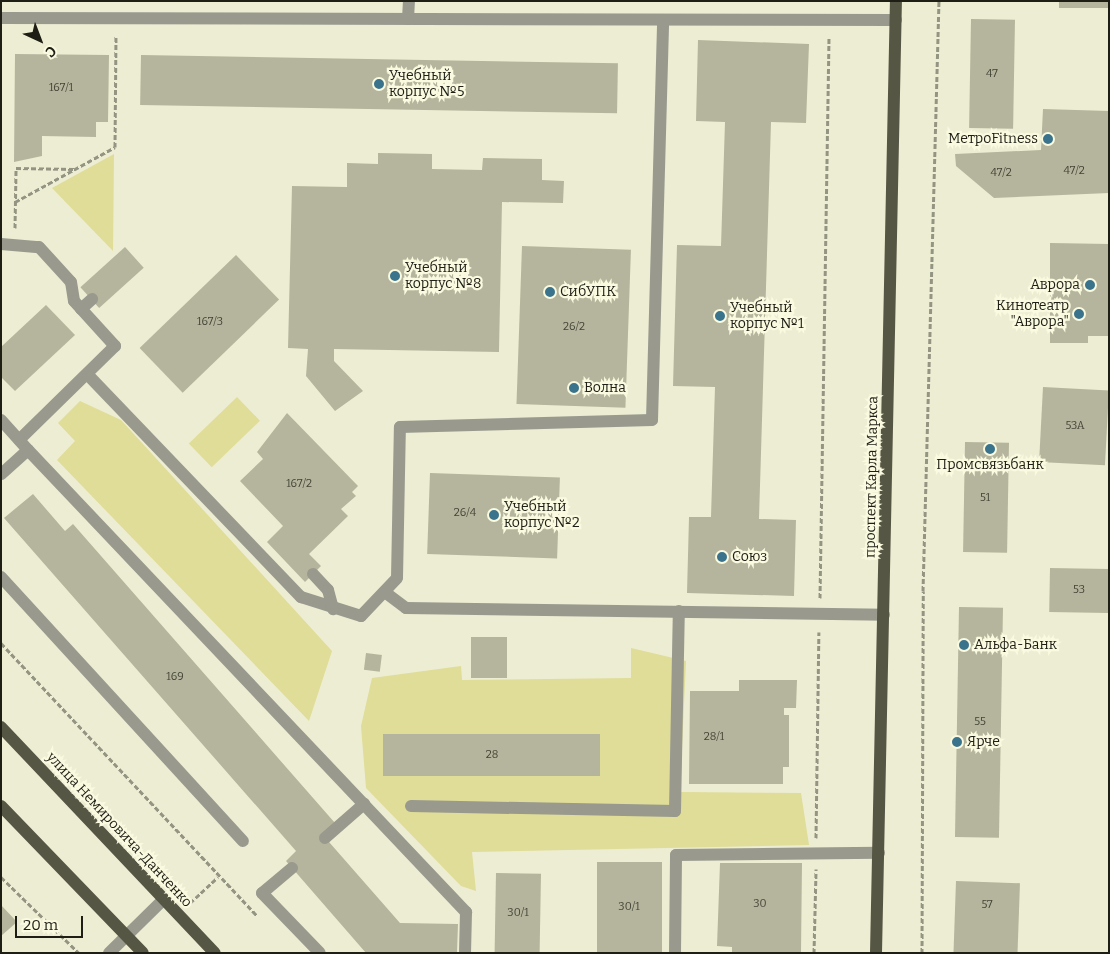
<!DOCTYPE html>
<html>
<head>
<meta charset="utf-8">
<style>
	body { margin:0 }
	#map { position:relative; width:1110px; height:954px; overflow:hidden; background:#ededd3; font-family:Bitter,serif }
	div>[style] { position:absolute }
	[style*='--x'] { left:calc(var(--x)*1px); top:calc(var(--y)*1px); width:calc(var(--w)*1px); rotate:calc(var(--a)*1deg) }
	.green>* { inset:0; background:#dfdd97; transform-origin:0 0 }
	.building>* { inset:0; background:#b5b59d; transform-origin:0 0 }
	.path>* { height:3px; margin-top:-1.5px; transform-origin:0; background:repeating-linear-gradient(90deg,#949482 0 5px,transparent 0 7.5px) }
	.service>* { height:12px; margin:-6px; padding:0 6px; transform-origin:6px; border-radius:6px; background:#99998e }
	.primary>* { height:12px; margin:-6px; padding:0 6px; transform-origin:6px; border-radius:6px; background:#565644 }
	.dots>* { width:14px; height:14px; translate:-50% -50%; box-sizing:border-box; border:2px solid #fafae0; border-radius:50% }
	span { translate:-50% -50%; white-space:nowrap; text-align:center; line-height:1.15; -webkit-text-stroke:4.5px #fafae0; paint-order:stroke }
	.number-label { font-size:11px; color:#444437 }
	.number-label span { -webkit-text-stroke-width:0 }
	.poi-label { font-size:14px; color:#1e1e15 }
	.left { translate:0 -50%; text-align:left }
	.right { translate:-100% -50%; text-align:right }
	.street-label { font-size:14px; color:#1e1e15 }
	.frame { position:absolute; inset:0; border:2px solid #1e1e15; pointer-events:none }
	.north { position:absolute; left:15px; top:15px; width:50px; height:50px; -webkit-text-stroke:4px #fafae0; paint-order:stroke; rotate:137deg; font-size:14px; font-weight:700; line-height:20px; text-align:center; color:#1e1e15 }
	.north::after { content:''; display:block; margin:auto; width:18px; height:22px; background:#1e1e15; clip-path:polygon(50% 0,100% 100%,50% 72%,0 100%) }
	.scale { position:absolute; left:15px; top:916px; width:68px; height:22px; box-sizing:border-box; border:2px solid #1e1e15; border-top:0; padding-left:6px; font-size:15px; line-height:18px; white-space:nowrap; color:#1e1e15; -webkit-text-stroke:4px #fafae0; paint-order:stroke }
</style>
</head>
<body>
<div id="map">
	<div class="green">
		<div style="clip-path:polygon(114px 154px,113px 251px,52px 188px)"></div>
		<div style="left:237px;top:397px;width:33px;height:67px;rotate:46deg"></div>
		<div style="clip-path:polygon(80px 401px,121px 420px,332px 651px,309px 721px,57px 460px,75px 441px,58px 423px)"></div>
		<div style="clip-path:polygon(631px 648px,686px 661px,680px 792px,801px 793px,809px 845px,472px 852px,476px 891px,461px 886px,366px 788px,361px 726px,372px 678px,461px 666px,462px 680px,631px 678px)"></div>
	</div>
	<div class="building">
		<div style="left:1059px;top:1px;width:50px;height:7px"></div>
		<div style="left:971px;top:19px;width:44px;height:109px;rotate:1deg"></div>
		<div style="clip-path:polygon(698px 40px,809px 44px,806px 123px,771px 122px,759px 519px,796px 520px,794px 596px,687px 593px,689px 517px,711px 517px,715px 387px,673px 386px,677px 245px,721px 246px,725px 122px,696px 121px)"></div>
		<div style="clip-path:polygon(15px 54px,109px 55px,108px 122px,96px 122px,96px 137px,42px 136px,42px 156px,14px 162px)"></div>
		<div style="left:141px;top:55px;width:477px;height:50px;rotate:1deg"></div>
		<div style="clip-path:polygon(1043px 109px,1109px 111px,1109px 193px,994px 198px,956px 166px,955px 154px,1041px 150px)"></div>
		<div style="clip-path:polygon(378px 153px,432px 154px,432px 169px,482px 170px,483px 158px,542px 159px,542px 180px,564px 181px,563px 203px,502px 202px,499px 352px,334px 349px,334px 361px,363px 391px,335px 411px,306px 376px,308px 349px,288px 348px,292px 186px,347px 187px,347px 163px,378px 164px)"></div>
		<div style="clip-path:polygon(1050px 243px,1109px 244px,1109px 336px,1088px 336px,1088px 343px,1050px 343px)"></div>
		<div style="left:522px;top:246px;width:109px;height:158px;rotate:2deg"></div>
		<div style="left:125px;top:247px;width:28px;height:60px;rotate:48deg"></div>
		<div style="left:236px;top:255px;width:62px;height:134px;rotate:46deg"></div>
		<div style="clip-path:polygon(46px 305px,75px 335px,15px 391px,1px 377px,1px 347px)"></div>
		<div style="left:1043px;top:387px;width:66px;height:75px;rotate:3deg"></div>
		<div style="clip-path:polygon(287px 413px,358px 486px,352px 492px,356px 496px,341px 509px,348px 516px,309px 554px,321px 566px,305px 582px,267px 542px,283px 526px,240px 481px,263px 459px,257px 452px)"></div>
		<div style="left:965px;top:442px;width:44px;height:110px;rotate:1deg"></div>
		<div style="left:430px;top:473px;width:130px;height:81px;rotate:2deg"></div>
		<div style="clip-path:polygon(33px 494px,65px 531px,73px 524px,335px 823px,322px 834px,400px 923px,458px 924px,457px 953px,366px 953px,286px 861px,296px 851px,4px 518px)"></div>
		<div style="left:1050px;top:568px;width:59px;height:44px;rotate:1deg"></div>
		<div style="left:959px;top:607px;width:44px;height:230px;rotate:1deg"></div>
		<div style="left:471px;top:637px;width:36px;height:41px"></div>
		<div style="left:366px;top:653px;width:16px;height:17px;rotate:7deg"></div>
		<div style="clip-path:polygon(739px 680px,797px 680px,796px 708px,784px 708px,784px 715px,789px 715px,789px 767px,783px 767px,783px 784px,689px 784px,690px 691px,739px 691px)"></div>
		<div style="left:600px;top:734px;width:42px;height:217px;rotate:90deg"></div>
		<div style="left:597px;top:862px;width:65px;height:91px"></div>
		<div style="clip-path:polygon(720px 863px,802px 863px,801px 953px,732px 953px,732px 947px,717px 946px)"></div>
		<div style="left:496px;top:873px;width:45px;height:80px;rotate:1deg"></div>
		<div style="left:956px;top:881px;width:64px;height:72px;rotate:2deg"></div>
		<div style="clip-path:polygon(1px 905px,17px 922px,1px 936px)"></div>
	</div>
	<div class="path">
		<div style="--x:15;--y:202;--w:114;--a:-28.8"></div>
		<div style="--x:115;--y:147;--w:111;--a:-89.5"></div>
		<div style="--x:15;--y:228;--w:60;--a:-89"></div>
		<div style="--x:16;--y:168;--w:59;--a:1"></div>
		<div style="--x:820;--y:598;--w:561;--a:-89.08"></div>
		<div style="--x:1;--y:643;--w:373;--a:46.8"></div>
		<div style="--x:816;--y:838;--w:206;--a:-89.2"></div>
		<div style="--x:1;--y:877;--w:109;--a:44.3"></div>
		<div style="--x:190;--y:903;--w:38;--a:-43"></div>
		<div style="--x:814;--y:953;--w:84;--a:-88.6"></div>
		<div style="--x:922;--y:953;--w:362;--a:-89.8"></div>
		<div style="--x:923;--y:591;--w:590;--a:-88.45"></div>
	</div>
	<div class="service">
		<div style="--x:1;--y:18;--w:895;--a:0.13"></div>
		<div style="--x:408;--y:19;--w:18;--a:-87"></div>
		<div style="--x:1;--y:244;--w:38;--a:5"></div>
		<div style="--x:39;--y:247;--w:47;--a:47.6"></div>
		<div style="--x:71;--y:282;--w:19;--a:81"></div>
		<div style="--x:74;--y:301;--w:61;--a:47.7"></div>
		<div style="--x:115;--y:346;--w:134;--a:135.6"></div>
		<div style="--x:81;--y:309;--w:15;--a:-42"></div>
		<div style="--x:88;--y:375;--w:308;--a:46.2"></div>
		<div style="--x:301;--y:597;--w:63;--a:17.6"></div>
		<div style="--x:361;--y:616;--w:52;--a:-46.5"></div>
		<div style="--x:397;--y:578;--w:151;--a:-88.9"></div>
		<div style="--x:400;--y:427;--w:252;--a:-1.6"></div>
		<div style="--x:652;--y:420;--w:400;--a:-88.4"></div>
		<div style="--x:1;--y:420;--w:40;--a:48"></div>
		<div style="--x:28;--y:450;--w:36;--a:138"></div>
		<div style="--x:28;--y:450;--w:637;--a:46.53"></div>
		<div style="--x:466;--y:912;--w:41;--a:91.4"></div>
		<div style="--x:313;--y:574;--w:22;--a:47"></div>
		<div style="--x:328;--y:590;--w:20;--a:75"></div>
		<div style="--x:1;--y:577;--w:358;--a:47.5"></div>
		<div style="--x:386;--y:593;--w:25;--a:37"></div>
		<div style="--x:406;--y:608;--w:478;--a:0.8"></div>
		<div style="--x:411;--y:806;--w:264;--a:1.1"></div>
		<div style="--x:675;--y:811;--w:200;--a:-88.9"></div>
		<div style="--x:325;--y:838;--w:52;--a:-41.1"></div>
		<div style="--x:292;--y:868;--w:39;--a:140"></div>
		<div style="--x:262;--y:893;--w:83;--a:46"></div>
		<div style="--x:109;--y:953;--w:76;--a:-44.5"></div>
		<div style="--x:675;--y:953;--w:98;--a:-89.4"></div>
		<div style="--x:676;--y:855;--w:203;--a:-0.6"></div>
	</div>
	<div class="primary">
		<div style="--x:1;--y:727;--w:311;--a:46.6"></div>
		<div style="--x:1;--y:806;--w:204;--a:46"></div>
		<div style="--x:876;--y:953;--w:952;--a:-88.8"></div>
	</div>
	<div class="dots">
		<div style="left:379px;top:84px;background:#3a738c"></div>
		<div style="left:1048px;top:139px;background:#3a738c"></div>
		<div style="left:395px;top:276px;background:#3a738c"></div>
		<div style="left:1090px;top:285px;background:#3a738c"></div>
		<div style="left:550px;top:292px;background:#3a738c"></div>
		<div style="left:1079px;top:314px;background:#3a738c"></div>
		<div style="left:720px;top:316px;background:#3a738c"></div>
		<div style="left:574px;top:388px;background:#3a738c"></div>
		<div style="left:990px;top:449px;background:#3a738c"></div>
		<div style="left:494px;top:515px;background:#3a738c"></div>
		<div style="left:722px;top:557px;background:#3a738c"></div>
		<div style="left:964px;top:645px;background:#3a738c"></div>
		<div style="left:957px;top:742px;background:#3a738c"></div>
	</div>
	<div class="number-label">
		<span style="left:992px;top:74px">47</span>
		<span style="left:61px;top:88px">167/1</span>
		<span style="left:1074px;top:171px">47/2</span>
		<span style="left:1001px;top:173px">47/2</span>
		<span style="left:210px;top:322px">167/3</span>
		<span style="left:574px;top:327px">26/2</span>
		<span style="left:1075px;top:426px">53А</span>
		<span style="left:299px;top:484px">167/2</span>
		<span style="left:985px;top:498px">51</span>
		<span style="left:465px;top:513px">26/4</span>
		<span style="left:1079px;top:590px">53</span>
		<span style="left:175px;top:677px">169</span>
		<span style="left:980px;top:722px">55</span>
		<span style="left:714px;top:737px">28/1</span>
		<span style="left:492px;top:755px">28</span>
		<span style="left:760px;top:904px">30</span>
		<span style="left:987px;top:905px">57</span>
		<span style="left:629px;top:907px">30/1</span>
		<span style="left:518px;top:913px">30/1</span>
	</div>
	<div class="poi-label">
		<span class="left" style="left:389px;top:84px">Учебный<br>корпус №5</span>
		<span class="right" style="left:1038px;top:139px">МетроFitness</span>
		<span class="left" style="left:405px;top:276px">Учебный<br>корпус №8</span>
		<span class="right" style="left:1080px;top:285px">Аврора</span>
		<span class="left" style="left:560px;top:292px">СибУПК</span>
		<span class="right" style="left:1069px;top:314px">Кинотеатр<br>"Аврора"</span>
		<span class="left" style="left:730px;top:316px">Учебный<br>корпус №1</span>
		<span class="left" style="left:584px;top:388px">Волна</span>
		<span style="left:990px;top:465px">Промсвязьбанк</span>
		<span class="left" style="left:504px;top:515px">Учебный<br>корпус №2</span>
		<span class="left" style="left:732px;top:557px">Союз</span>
		<span class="left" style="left:974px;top:645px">Альфа-Банк</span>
		<span class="left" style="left:967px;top:742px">Ярче</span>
	</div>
	<div class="street-label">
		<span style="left:872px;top:477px;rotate:-89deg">проспект Карла Маркса</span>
		<span style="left:119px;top:830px;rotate:47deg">улица Немировича-Данченко</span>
	</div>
	<div class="frame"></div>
	<div class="north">С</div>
	<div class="scale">20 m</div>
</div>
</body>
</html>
